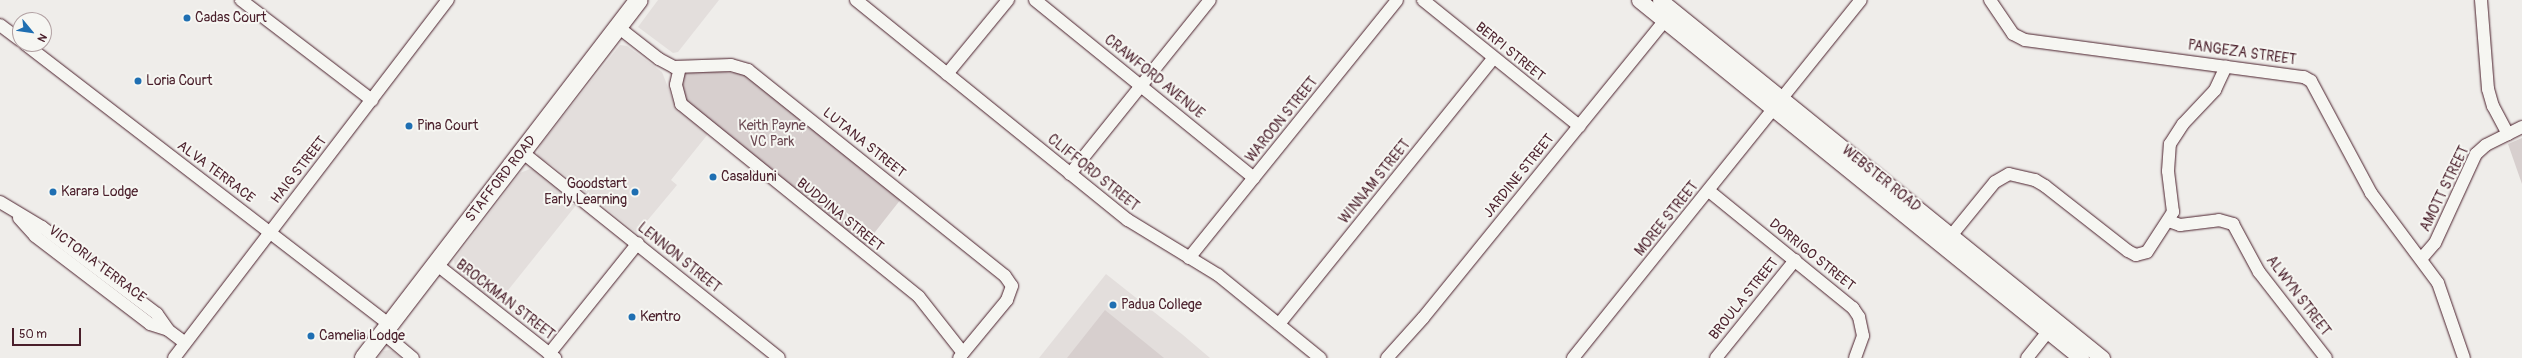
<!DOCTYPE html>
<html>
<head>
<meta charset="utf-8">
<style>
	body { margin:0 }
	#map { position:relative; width:2522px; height:358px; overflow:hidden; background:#efedea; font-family:Pangolin,sans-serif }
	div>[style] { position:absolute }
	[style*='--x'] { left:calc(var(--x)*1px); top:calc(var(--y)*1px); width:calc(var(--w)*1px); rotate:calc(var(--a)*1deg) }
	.built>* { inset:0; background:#e3dedc }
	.green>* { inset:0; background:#d7cfce }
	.roads { filter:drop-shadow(0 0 1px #4a1f2b) drop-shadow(0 0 1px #4a1f2b) }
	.minor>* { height:12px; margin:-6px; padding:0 6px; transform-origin:6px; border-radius:6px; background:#f6f6f2 }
	.major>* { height:15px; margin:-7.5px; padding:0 7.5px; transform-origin:7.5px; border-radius:7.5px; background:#f6f6f2 }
	.highway>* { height:18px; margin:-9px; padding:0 9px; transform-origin:9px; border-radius:9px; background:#f6f6f2 }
	.dots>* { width:11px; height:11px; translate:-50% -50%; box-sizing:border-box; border:2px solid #f6f6f2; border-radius:50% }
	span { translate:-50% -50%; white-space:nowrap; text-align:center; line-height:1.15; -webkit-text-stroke:4px #f6f6f2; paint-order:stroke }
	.poi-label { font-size:14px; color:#4a1f2b }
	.left { translate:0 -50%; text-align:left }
	.right { translate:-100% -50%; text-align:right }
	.street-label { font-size:14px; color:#4a1f2b }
	.park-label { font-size:14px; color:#6d4b54 }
	.north { position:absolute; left:12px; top:12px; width:40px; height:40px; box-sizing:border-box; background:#f6f6f2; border:1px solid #b1a0a2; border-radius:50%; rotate:119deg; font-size:11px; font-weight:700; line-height:16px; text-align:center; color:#4a1f2b }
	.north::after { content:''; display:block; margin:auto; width:14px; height:18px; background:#1f6fb2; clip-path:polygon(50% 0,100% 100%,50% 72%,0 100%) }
	.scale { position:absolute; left:12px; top:328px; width:69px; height:18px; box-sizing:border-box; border:2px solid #4a1f2b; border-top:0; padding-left:5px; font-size:12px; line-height:14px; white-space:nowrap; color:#4a1f2b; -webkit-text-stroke:3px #f6f6f2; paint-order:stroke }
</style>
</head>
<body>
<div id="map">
	<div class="built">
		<div style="clip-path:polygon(658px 0,719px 0,678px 52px,673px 53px,638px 27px)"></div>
		<div style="clip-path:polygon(620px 45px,627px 46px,662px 72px,676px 108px,708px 134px,671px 180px,677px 185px,637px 233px,552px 165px,538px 158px,537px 153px,541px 144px)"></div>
		<div style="clip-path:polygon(530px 169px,535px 170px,577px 204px,497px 304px,456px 272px,454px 260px,520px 173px)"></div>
		<div style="clip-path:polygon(1106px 274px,1183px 335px,1210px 358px,1039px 358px)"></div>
		<div style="clip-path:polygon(389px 350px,393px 351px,401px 358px,377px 358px,383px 351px)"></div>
	</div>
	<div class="green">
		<div style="clip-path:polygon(720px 71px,743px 74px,901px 199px,864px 246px,686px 104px,680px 77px,687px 73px)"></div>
		<div style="clip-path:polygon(2522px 138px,2522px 184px,2508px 144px)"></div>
		<div style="clip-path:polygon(1105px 310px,1164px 358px,1067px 358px)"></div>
	</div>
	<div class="roads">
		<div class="minor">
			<div style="--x:241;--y:0;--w:165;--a:37.4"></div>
			<div style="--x:856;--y:0;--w:350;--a:39"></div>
			<div style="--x:1128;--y:220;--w:105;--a:31.4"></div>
			<div style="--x:1218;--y:275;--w:132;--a:39.1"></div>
			<div style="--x:1035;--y:0;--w:282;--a:39.1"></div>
			<div style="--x:1423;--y:0;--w:201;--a:38.9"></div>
			<div style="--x:1990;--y:0;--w:41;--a:55.9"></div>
			<div style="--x:2013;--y:34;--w:13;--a:27"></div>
			<div style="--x:2025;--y:40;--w:281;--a:7.6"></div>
			<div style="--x:2304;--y:77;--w:8;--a:30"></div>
			<div style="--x:2311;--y:81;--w:127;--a:61.8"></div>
			<div style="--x:2371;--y:193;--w:112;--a:53.3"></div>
			<div style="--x:2438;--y:283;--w:79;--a:70.9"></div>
			<div style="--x:2481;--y:0;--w:89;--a:85.5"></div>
			<div style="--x:2488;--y:89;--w:18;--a:74"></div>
			<div style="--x:2493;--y:106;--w:32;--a:62"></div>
			<div style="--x:0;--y:25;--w:25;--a:37"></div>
			<div style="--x:618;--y:27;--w:52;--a:38"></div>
			<div style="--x:659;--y:59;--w:17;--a:28"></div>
			<div style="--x:674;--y:67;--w:57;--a:-2"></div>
			<div style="--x:731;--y:65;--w:18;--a:16"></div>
			<div style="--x:748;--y:70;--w:329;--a:38.7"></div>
			<div style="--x:1005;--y:276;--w:12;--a:55"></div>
			<div style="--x:1012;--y:286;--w:15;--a:110"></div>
			<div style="--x:1007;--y:300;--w:75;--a:129.6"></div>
			<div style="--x:25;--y:44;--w:459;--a:37.6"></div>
			<div style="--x:680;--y:67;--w:18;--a:103"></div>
			<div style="--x:676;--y:85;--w:20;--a:75"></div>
			<div style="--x:681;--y:104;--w:306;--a:39"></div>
			<div style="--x:919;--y:297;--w:71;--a:51.8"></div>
			<div style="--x:947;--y:74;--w:96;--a:-50.5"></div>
			<div style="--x:522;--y:152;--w:329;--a:38.7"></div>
			<div style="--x:1070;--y:174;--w:223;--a:-51.2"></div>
			<div style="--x:1709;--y:191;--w:186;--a:39.1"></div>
			<div style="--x:1853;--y:308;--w:11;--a:56"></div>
			<div style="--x:1859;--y:317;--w:19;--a:78"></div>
			<div style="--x:1863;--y:336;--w:23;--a:110"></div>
			<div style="--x:0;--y:202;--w:49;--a:30.8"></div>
			<div style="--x:42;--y:227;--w:144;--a:37.1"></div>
			<div style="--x:157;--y:314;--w:19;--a:55"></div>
			<div style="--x:168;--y:330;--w:21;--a:37"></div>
			<div style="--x:19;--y:218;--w:24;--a:48"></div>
			<div style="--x:35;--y:236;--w:145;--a:37.4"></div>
			<div style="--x:150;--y:324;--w:19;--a:18"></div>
			<div style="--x:2169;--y:221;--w:12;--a:20"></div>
			<div style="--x:2180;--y:225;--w:39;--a:-7"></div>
			<div style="--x:2219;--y:220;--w:15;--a:16"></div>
			<div style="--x:2233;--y:224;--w:55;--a:61.6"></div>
			<div style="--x:2259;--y:272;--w:109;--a:52.1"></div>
			<div style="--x:1946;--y:242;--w:77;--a:-50.8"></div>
			<div style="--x:1995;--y:182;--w:16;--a:-30"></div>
			<div style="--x:2009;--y:174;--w:27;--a:13"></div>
			<div style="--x:2035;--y:180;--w:12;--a:31"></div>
			<div style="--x:2045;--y:186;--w:105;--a:38.1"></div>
			<div style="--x:2128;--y:251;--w:9;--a:27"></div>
			<div style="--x:2136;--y:255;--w:11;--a:-15"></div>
			<div style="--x:2147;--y:252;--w:48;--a:-57"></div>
			<div style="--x:2173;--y:212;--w:41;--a:-97"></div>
			<div style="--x:2168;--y:171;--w:27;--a:-86"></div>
			<div style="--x:2170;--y:144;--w:24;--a:-57"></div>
			<div style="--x:2183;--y:124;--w:47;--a:-46.7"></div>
			<div style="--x:2215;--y:90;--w:26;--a:-65"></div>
			<div style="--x:1189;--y:258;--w:331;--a:-51.1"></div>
			<div style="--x:2421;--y:259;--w:21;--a:-49"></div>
			<div style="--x:2435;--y:243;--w:98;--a:-65.3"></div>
			<div style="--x:2476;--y:154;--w:13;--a:-42"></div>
			<div style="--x:2486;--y:145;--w:40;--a:-26.6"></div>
			<div style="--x:436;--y:264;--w:152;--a:38.3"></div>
			<div style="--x:1279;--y:324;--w:342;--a:-51.1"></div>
			<div style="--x:383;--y:333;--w:39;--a:40"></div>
			<div style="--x:549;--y:354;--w:142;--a:-51.3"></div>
			<div style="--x:174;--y:358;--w:451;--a:-52.6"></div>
			<div style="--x:1387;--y:358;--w:54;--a:-48"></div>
			<div style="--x:1423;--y:318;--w:390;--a:-50.9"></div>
			<div style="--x:1573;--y:358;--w:459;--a:-51.2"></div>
			<div style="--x:1716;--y:358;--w:126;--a:-51.1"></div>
			<div style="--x:2027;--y:358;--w:43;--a:-51.5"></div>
		</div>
		<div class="major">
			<div style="--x:1639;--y:0;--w:569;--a:39.01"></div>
			<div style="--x:1660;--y:0;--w:569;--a:39.01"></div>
		</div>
		<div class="highway">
			<div style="--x:364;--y:358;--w:451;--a:-52.5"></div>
		</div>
	</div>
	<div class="dots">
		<div style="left:187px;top:18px;background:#1f6fb2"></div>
		<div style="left:138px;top:81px;background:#1f6fb2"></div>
		<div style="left:409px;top:126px;background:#1f6fb2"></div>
		<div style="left:713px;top:177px;background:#1f6fb2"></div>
		<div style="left:53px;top:192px;background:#1f6fb2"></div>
		<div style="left:635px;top:192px;background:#1f6fb2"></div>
		<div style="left:1113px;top:305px;background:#1f6fb2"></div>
		<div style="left:632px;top:317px;background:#1f6fb2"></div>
		<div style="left:311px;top:336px;background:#1f6fb2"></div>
	</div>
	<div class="poi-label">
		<span class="left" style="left:195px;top:18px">Cadas Court</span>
		<span class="left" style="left:146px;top:81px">Loria Court</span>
		<span class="left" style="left:417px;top:126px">Pina Court</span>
		<span class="left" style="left:721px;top:177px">Casalduni</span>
		<span class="right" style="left:627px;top:192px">Goodstart<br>Early Learning</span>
		<span class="left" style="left:61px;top:192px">Karara Lodge</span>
		<span class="left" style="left:1121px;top:305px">Padua College</span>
		<span class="left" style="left:640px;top:317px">Kentro</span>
		<span class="left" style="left:319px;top:336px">Camelia Lodge</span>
	</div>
	<div class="street-label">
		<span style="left:1510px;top:52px;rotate:39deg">BERPI STREET</span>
		<span style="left:2242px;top:53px;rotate:8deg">PANGEZA STREET</span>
		<span style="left:1154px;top:77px;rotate:39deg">CRAWFORD AVENUE</span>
		<span style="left:1282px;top:120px;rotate:-51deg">WAROON STREET</span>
		<span style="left:864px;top:143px;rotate:39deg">LUTANA STREET</span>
		<span style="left:299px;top:170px;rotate:-52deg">HAIG STREET</span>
		<span style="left:216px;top:172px;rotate:37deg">ALVA TERRACE</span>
		<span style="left:1093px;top:173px;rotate:39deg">CLIFFORD STREET</span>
		<span style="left:1519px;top:176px;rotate:-51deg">JARDINE STREET</span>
		<span style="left:501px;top:179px;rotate:-52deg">STAFFORD ROAD</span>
		<span style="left:1881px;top:179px;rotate:39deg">WEBSTER ROAD</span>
		<span style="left:1375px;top:182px;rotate:-51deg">WINNAM STREET</span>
		<span style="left:2445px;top:189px;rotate:-64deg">AMOTT STREET</span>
		<span style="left:840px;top:215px;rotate:39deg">BUDDINA STREET</span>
		<span style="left:1667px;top:219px;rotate:-51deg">MOREE STREET</span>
		<span style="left:1812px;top:255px;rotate:39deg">DORRIGO STREET</span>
		<span style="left:679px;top:258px;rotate:39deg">LENNON STREET</span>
		<span style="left:97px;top:264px;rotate:37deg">VICTORIA TERRACE</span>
		<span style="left:2298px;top:296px;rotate:53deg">ALWYN STREET</span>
		<span style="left:1744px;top:299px;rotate:-51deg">BROULA STREET</span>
		<span style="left:505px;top:300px;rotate:38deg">BROCKMAN STREET</span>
	</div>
	<div class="park-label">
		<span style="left:772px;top:134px">Keith Payne<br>VC Park</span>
	</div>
	<div class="north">N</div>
	<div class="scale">50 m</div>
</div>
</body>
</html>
